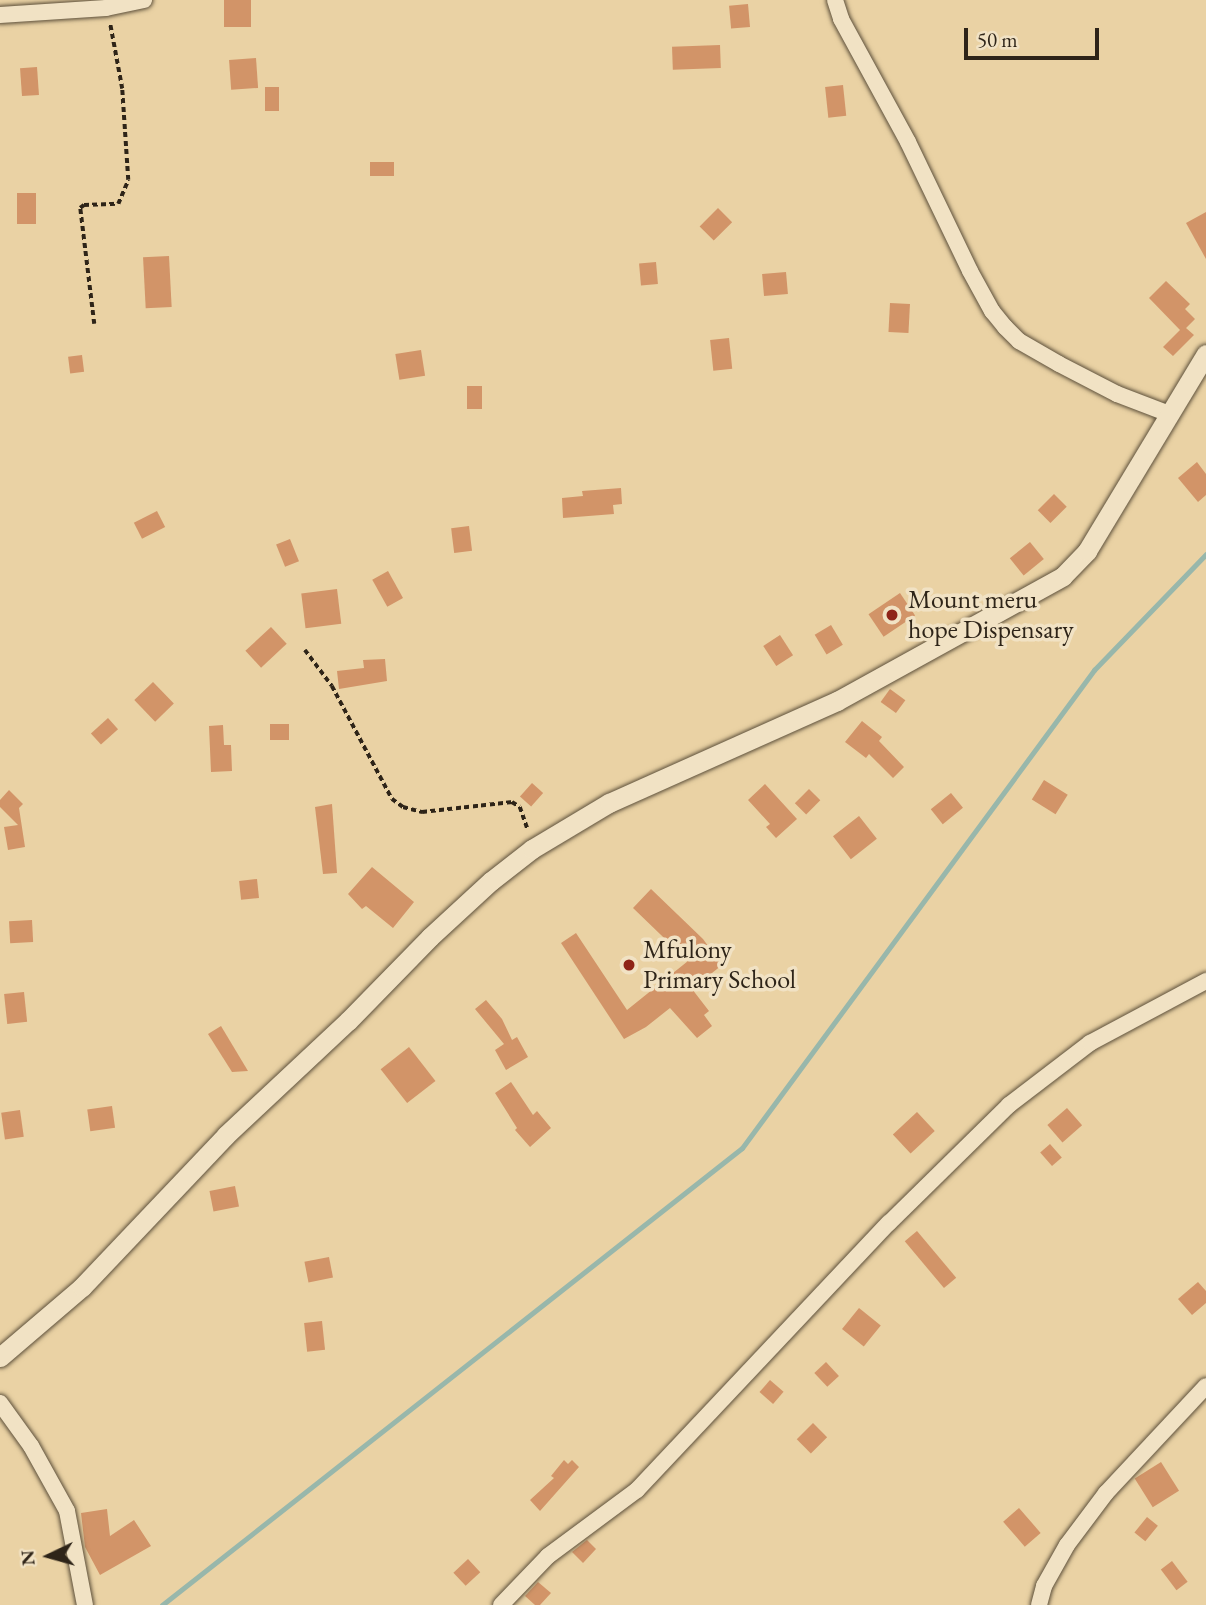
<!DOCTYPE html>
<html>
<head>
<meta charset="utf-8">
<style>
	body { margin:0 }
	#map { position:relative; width:1206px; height:1605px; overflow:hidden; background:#ead2a4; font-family:"EB Garamond",serif }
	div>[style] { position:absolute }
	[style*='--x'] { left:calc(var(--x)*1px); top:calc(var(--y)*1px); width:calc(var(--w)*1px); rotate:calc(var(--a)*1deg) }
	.stream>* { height:5px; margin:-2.5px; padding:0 2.5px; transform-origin:2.5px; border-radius:2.5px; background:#98b7ab }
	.building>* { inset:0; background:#d29468; transform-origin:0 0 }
	.path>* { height:3.5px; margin-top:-1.75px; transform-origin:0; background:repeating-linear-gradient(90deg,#2e2418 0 5px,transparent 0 8.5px) }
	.roads { filter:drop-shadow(0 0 2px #5d503b) drop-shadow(0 0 2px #5d503b) }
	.minor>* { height:16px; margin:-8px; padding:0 8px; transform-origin:8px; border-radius:8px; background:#f1e2c4 }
	.tertiary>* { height:19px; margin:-9.5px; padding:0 9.5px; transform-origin:9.5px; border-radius:9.5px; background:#f1e2c4 }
	.dots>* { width:19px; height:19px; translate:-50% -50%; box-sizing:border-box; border:4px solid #f1e2c4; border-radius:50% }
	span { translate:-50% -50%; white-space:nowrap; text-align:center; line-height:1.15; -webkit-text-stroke:7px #f1e2c4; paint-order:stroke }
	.poi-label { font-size:26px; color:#2e2418 }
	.left { translate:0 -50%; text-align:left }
	.north { position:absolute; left:14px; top:1521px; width:70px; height:70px; -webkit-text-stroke:5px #f1e2c4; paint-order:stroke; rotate:265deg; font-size:19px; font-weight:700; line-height:28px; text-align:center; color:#2e2418 }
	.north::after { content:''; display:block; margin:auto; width:24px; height:32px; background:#2e2418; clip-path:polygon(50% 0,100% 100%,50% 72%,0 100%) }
	.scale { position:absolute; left:964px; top:28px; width:135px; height:32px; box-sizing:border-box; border:4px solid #2e2418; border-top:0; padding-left:9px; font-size:21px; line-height:24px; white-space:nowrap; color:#2e2418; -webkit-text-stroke:5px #f1e2c4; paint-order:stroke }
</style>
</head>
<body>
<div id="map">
	<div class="stream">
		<div style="--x:162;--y:1605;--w:738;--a:-38.24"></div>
		<div style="--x:742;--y:1148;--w:594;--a:-53.63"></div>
		<div style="--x:1094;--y:670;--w:161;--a:-46"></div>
	</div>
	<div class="building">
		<div style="left:224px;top:0;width:27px;height:27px"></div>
		<div style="left:748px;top:4px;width:23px;height:19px;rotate:85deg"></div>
		<div style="left:720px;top:45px;width:23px;height:48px;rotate:88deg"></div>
		<div style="left:256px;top:58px;width:30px;height:27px;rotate:86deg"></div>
		<div style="left:37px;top:67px;width:28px;height:17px;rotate:86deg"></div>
		<div style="left:843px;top:85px;width:31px;height:18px;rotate:84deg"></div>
		<div style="left:265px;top:87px;width:14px;height:24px"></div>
		<div style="left:394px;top:162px;width:14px;height:24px;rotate:90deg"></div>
		<div style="left:17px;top:193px;width:19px;height:31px"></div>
		<div style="left:718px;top:208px;width:20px;height:26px;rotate:45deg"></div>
		<div style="clip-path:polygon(1206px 212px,1206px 259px,1186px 223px)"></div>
		<div style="left:169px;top:256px;width:51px;height:26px;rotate:87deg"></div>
		<div style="left:656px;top:262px;width:22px;height:17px;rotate:85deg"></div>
		<div style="left:786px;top:272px;width:22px;height:24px;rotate:85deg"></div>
		<div style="clip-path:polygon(1166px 281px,1190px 304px,1185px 309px,1195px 319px,1186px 328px,1194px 335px,1173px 356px,1163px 347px,1180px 330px,1149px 298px)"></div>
		<div style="left:890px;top:303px;width:20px;height:29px;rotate:3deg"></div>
		<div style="left:729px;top:338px;width:31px;height:19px;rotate:84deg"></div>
		<div style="left:421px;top:350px;width:26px;height:26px;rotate:81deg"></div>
		<div style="left:82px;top:355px;width:17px;height:14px;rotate:83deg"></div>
		<div style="left:467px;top:386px;width:15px;height:23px"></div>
		<div style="clip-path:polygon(1197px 462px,1206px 474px,1206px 495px,1198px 502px,1178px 478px)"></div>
		<div style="clip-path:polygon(621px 488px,622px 504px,613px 505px,614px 514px,563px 518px,562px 498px,583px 496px,582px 491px)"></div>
		<div style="left:1054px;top:494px;width:18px;height:23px;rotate:45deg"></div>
		<div style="left:157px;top:511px;width:18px;height:26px;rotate:63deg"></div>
		<div style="left:469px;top:526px;width:25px;height:18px;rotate:83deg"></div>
		<div style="left:290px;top:539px;width:24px;height:15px;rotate:68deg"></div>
		<div style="left:1030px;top:542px;width:22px;height:26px;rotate:51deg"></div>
		<div style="left:388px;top:571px;width:31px;height:18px;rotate:61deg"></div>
		<div style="left:337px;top:589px;width:35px;height:36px;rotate:83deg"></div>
		<div style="left:900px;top:593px;width:27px;height:38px;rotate:56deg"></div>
		<div style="left:831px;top:625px;width:23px;height:19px;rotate:59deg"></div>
		<div style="left:271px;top:627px;width:23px;height:35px;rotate:47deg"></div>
		<div style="left:780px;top:635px;width:24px;height:20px;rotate:57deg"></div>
		<div style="clip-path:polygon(385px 659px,387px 681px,339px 689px,337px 671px,364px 668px,363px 660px)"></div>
		<div style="left:153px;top:682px;width:30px;height:26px;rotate:46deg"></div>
		<div style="left:890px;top:689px;width:19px;height:16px;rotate:36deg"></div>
		<div style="left:108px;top:718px;width:15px;height:23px;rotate:48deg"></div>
		<div style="clip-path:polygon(862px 721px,882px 737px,879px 741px,904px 767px,893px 778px,869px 754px,866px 758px,845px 742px)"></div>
		<div style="left:270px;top:724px;width:19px;height:16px"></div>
		<div style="clip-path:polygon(223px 725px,224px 745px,231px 745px,232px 771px,211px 772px,209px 726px)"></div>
		<div style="left:1044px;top:780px;width:28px;height:23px;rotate:32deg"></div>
		<div style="left:532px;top:783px;width:15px;height:18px;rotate:42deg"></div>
		<div style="clip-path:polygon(765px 784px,797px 819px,776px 838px,766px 827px,770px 824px,748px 800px)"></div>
		<div style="left:809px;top:789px;width:16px;height:20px;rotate:45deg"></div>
		<div style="clip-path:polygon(9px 790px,23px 804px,19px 808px,25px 847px,8px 850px,4px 827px,18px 825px,0 807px,0 800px)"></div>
		<div style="left:951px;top:793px;width:19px;height:26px;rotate:51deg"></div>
		<div style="clip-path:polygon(332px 804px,337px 873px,323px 874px,315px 807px)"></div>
		<div style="left:859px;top:816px;width:29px;height:33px;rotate:52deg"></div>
		<div style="clip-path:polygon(372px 867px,414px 902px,393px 928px,366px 906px,362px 909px,348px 894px)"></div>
		<div style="left:257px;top:879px;width:19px;height:18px;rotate:84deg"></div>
		<div style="clip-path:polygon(651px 889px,703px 939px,722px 965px,692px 989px,709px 1011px,704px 1015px,712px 1026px,697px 1038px,670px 1008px,646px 1027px,624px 1039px,561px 943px,576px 933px,627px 1010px,688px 961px,633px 908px)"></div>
		<div style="left:32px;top:920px;width:22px;height:23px;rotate:87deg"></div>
		<div style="left:24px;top:992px;width:30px;height:20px;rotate:84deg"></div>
		<div style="clip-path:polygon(486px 1000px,502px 1019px,512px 1040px,517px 1037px,528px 1057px,506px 1070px,495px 1050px,504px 1044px,475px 1009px)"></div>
		<div style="clip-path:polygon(221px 1026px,248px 1071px,232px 1072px,208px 1034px)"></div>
		<div style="left:409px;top:1047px;width:43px;height:36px;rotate:52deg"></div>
		<div style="clip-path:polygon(511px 1082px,533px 1115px,537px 1111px,551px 1128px,530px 1147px,515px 1130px,517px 1128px,495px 1093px)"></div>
		<div style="left:112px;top:1106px;width:22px;height:25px;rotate:82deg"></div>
		<div style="left:1067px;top:1108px;width:23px;height:26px;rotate:49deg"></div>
		<div style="left:20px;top:1110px;width:27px;height:19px;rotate:82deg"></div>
		<div style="left:917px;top:1112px;width:26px;height:33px;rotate:47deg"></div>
		<div style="left:1050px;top:1144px;width:18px;height:13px;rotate:49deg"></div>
		<div style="left:235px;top:1186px;width:21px;height:26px;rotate:79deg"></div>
		<div style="left:917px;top:1231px;width:61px;height:16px;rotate:50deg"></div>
		<div style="left:329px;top:1257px;width:21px;height:25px;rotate:79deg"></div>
		<div style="clip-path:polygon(1198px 1282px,1206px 1291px,1206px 1303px,1192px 1315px,1178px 1299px)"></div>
		<div style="left:859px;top:1308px;width:28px;height:27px;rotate:39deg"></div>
		<div style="left:322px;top:1321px;width:29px;height:18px;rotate:84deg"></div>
		<div style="left:826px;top:1362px;width:19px;height:16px;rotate:47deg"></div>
		<div style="left:770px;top:1380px;width:18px;height:16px;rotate:41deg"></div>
		<div style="left:813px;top:1423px;width:20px;height:23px;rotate:45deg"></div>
		<div style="clip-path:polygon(564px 1460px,568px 1464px,572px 1460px,579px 1467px,540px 1511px,530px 1500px,554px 1478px,551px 1476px)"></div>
		<div style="left:1161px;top:1462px;width:34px;height:31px;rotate:58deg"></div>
		<div style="left:1019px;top:1508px;width:33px;height:21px;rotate:49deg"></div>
		<div style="clip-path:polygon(107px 1509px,110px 1536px,134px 1520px,151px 1546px,100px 1575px,85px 1547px,81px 1513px)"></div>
		<div style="left:1147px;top:1517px;width:14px;height:20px;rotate:39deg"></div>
		<div style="clip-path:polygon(587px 1540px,596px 1549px,583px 1563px,572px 1552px)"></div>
		<div style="left:468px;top:1559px;width:18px;height:20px;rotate:47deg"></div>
		<div style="left:1172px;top:1561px;width:26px;height:14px;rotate:53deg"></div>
		<div style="clip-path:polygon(538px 1582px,551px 1593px,540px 1605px,535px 1605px,525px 1596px)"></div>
	</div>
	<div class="path">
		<div style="--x:94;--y:324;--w:117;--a:-96.9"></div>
		<div style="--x:80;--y:208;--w:5;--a:-37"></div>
		<div style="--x:84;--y:205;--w:34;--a:-2"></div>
		<div style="--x:118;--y:204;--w:26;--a:-67"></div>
		<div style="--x:128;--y:180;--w:91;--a:-93.8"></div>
		<div style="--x:122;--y:89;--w:66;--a:-100.5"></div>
		<div style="--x:305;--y:650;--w:45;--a:53.1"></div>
		<div style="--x:332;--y:686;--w:128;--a:62"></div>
		<div style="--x:392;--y:799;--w:14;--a:36"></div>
		<div style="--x:403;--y:807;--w:20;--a:15"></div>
		<div style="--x:422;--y:812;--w:91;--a:-6.3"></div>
		<div style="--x:512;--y:802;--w:9;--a:32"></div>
		<div style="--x:520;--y:807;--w:24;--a:71"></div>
	</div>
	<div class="roads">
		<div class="minor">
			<div style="--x:835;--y:0;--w:20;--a:72"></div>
			<div style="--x:841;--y:19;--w:140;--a:61.4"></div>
			<div style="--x:908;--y:142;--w:143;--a:64.3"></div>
			<div style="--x:970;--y:271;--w:46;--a:61.2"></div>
			<div style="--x:992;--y:311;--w:21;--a:51"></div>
			<div style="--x:1005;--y:327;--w:20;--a:45"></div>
			<div style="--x:1019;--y:341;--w:46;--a:29.9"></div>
			<div style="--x:1059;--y:364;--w:65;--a:27.3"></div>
			<div style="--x:1117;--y:394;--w:56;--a:21"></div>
			<div style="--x:0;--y:15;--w:106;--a:-3.8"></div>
			<div style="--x:106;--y:8;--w:39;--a:-12"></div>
			<div style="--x:0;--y:1403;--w:53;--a:54.2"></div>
			<div style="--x:31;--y:1446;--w:74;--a:61"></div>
			<div style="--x:67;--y:1511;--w:96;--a:79.2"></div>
			<div style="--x:501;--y:1605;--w:68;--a:-46.2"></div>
			<div style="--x:548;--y:1556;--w:111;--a:-36.6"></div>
			<div style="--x:637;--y:1490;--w:367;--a:-46.7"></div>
			<div style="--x:889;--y:1223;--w:168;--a:-44.5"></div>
			<div style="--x:1009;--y:1105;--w:102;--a:-37.4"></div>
			<div style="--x:1090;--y:1043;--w:132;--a:-28.1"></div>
			<div style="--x:1039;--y:1605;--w:20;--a:-75"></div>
			<div style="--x:1044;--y:1586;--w:47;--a:-60.7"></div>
			<div style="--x:1067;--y:1545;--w:65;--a:-53.1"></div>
			<div style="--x:1106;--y:1493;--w:146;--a:-46.9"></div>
		</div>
		<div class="tertiary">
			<div style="--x:0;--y:1357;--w:108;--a:-40.5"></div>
			<div style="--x:82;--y:1287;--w:209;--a:-46.5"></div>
			<div style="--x:226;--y:1135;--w:167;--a:-43.1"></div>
			<div style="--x:348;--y:1021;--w:117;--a:-45.7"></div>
			<div style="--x:430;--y:937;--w:83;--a:-42.6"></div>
			<div style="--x:491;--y:881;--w:52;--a:-38"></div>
			<div style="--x:532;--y:849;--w:90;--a:-30.9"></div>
			<div style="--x:609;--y:803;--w:250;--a:-24.1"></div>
			<div style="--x:837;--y:701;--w:258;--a:-28.9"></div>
			<div style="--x:1063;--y:576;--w:35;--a:-46"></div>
			<div style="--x:1087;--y:551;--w:230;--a:-58.9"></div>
		</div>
	</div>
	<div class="dots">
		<div style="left:892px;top:615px;background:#8f2418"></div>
		<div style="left:629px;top:965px;background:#8f2418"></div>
	</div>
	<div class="poi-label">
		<span class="left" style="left:908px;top:615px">Mount meru<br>hope Dispensary</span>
		<span class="left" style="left:643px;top:965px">Mfulony<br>Primary School</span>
	</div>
	<div class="north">N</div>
	<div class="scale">50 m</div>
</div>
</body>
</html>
